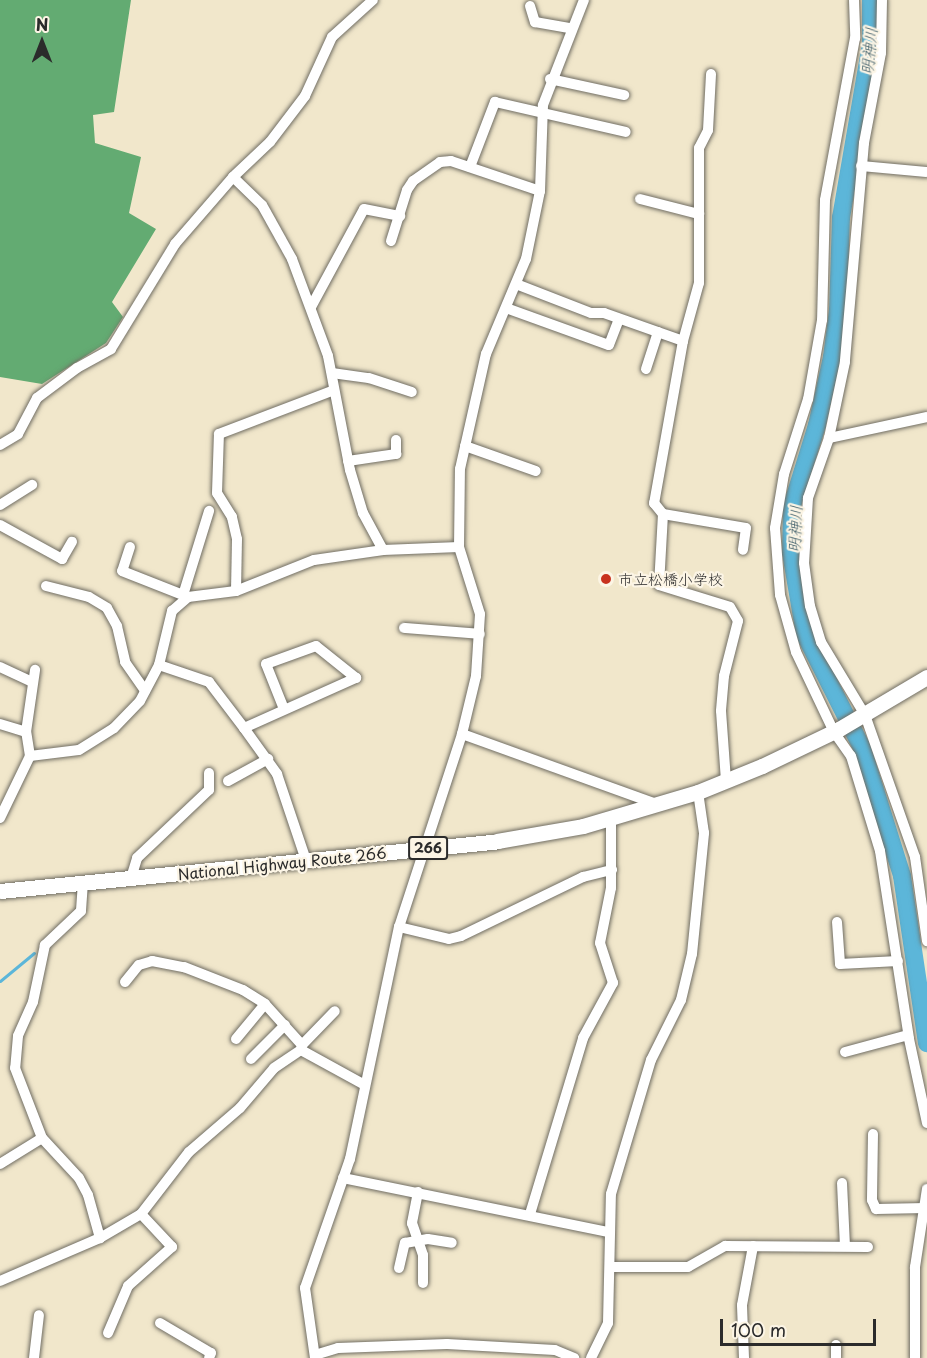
<!DOCTYPE html>
<html>
<head>
<meta charset="utf-8">
<style>
	body { margin:0 }
	#map { position:relative; width:927px; height:1358px; overflow:hidden; background:#f1e7cb; font-family:"Playpen Sans","Klee One",sans-serif }
	div>[style] { position:absolute }
	[style*='--x'] { left:calc(var(--x)*1px); top:calc(var(--y)*1px); width:calc(var(--w)*1px); rotate:calc(var(--a)*1deg) }
	.forest>* { inset:0; background:#63ab72 }
	.stream>* { height:3px; margin:-1.5px; padding:0 1.5px; transform-origin:1.5px; border-radius:1.5px; background:#5cb6d9 }
	.river>* { height:18px; margin:-9px; padding:0 9px; transform-origin:9px; border-radius:9px; background:#5cb6d9 }
	.roads { filter:drop-shadow(0 0 2px #706d63) drop-shadow(0 0 2px #706d63) }
	.minor>* { height:10px; margin:-5px; padding:0 5px; transform-origin:5px; border-radius:5px; background:#fff }
	.highway>* { height:15px; margin:-7.5px; padding:0 7.5px; transform-origin:7.5px; border-radius:7.5px; background:#fff }
	.dots>* { width:16px; height:16px; translate:-50% -50%; box-sizing:border-box; border:3px solid #fcf5e5; border-radius:50% }
	span { translate:-50% -50%; white-space:nowrap; text-align:center; line-height:1.15; -webkit-text-stroke:4.5px #fcf5e5; paint-order:stroke }
	.shield-label span { padding:2px 4px; background:#fcf5e5; border:2px solid; border-radius:4px; -webkit-text-stroke-width:0 }
	.shield-label { font-size:14px; color:#2b2b2b; font-weight:700 }
	.poi-label { font-size:15px; color:#2b2b2b }
	.left { translate:0 -50%; text-align:left }
	.street-label { font-size:15px; color:#2b2b2b }
	.water-label { font-size:16px; color:#3c5c68; font-style:italic }
	.north { position:absolute; left:12px; top:12px; width:60px; height:60px; -webkit-text-stroke:4px #fcf5e5; paint-order:stroke; rotate:0deg; font-size:16px; font-weight:700; line-height:24px; text-align:center; color:#2b2b2b }
	.north::after { content:''; display:block; margin:auto; width:21px; height:27px; background:#2b2b2b; clip-path:polygon(50% 0,100% 100%,50% 72%,0 100%) }
	.scale { position:absolute; left:720px; top:1319px; width:156px; height:27px; box-sizing:border-box; border:3px solid #2b2b2b; border-top:0; padding-left:8px; font-size:18px; line-height:21px; white-space:nowrap; color:#2b2b2b; -webkit-text-stroke:4px #fcf5e5; paint-order:stroke }
</style>
</head>
<body>
<div id="map">
	<div class="forest">
		<div style="clip-path:polygon(0 0,131px 0,114px 112px,93px 115px,95px 143px,141px 157px,129px 213px,156px 229px,112px 302px,123px 317px,106px 343px,42px 384px,0 377px)"></div>
	</div>
	<div class="stream">
		<div style="--x:0;--y:981;--w:44;--a:-39.5"></div>
	</div>
	<div class="river">
		<div style="--x:871;--y:0;--w:44;--a:90"></div>
		<div style="--x:871;--y:44;--w:176;--a:99.8"></div>
		<div style="--x:841;--y:217;--w:93;--a:91.8"></div>
		<div style="--x:838;--y:310;--w:47;--a:97.3"></div>
		<div style="--x:832;--y:357;--w:70;--a:102.4"></div>
		<div style="--x:817;--y:425;--w:85;--a:107.2"></div>
		<div style="--x:792;--y:506;--w:47;--a:91.2"></div>
		<div style="--x:791;--y:553;--w:83;--a:80.3"></div>
		<div style="--x:805;--y:635;--w:127;--a:63.2"></div>
		<div style="--x:862;--y:748;--w:134;--a:72.6"></div>
		<div style="--x:902;--y:876;--w:169;--a:81.5"></div>
	</div>
	<div class="roads">
		<div class="minor">
			<div style="--x:854;--y:0;--w:38;--a:88"></div>
			<div style="--x:855;--y:38;--w:165;--a:100.5"></div>
			<div style="--x:825;--y:200;--w:120;--a:91.4"></div>
			<div style="--x:822;--y:320;--w:80;--a:100"></div>
			<div style="--x:808;--y:399;--w:79;--a:107.7"></div>
			<div style="--x:784;--y:474;--w:55;--a:99.5"></div>
			<div style="--x:775;--y:528;--w:67;--a:85.7"></div>
			<div style="--x:780;--y:595;--w:59;--a:74.3"></div>
			<div style="--x:796;--y:652;--w:89;--a:64.6"></div>
			<div style="--x:834;--y:732;--w:29;--a:55"></div>
			<div style="--x:851;--y:756;--w:99;--a:73"></div>
			<div style="--x:880;--y:851;--w:190;--a:81.2"></div>
			<div style="--x:909;--y:1039;--w:86;--a:77.9"></div>
			<div style="--x:882;--y:0;--w:53;--a:91.1"></div>
			<div style="--x:881;--y:53;--w:92;--a:100.7"></div>
			<div style="--x:864;--y:143;--w:220;--a:95"></div>
			<div style="--x:845;--y:362;--w:78;--a:101.9"></div>
			<div style="--x:829;--y:438;--w:64;--a:109.3"></div>
			<div style="--x:808;--y:498;--w:65;--a:93.5"></div>
			<div style="--x:804;--y:563;--w:43;--a:82.1"></div>
			<div style="--x:810;--y:606;--w:38;--a:73"></div>
			<div style="--x:821;--y:642;--w:85;--a:58.9"></div>
			<div style="--x:865;--y:715;--w:151;--a:70.6"></div>
			<div style="--x:915;--y:857;--w:85;--a:81.9"></div>
			<div style="--x:530;--y:6;--w:17;--a:73"></div>
			<div style="--x:535;--y:22;--w:36;--a:10"></div>
			<div style="--x:550;--y:79;--w:76;--a:12.2"></div>
			<div style="--x:861;--y:166;--w:66;--a:5.2"></div>
			<div style="--x:470;--y:167;--w:70;--a:-69"></div>
			<div style="--x:495;--y:102;--w:134;--a:12.9"></div>
			<div style="--x:233;--y:177;--w:40;--a:44"></div>
			<div style="--x:262;--y:205;--w:62;--a:60.9"></div>
			<div style="--x:292;--y:259;--w:103;--a:69.6"></div>
			<div style="--x:328;--y:356;--w:116;--a:79.1"></div>
			<div style="--x:350;--y:470;--w:45;--a:73.2"></div>
			<div style="--x:363;--y:513;--w:42;--a:61.6"></div>
			<div style="--x:640;--y:199;--w:61;--a:14.3"></div>
			<div style="--x:391;--y:241;--w:53;--a:-72.6"></div>
			<div style="--x:407;--y:190;--w:11;--a:-56"></div>
			<div style="--x:413;--y:181;--w:33;--a:-35"></div>
			<div style="--x:440;--y:162;--w:11;--a:-5"></div>
			<div style="--x:451;--y:161;--w:94;--a:18.6"></div>
			<div style="--x:516;--y:284;--w:80;--a:21.1"></div>
			<div style="--x:591;--y:313;--w:13;--a:0"></div>
			<div style="--x:604;--y:313;--w:84;--a:19.5"></div>
			<div style="--x:683;--y:341;--w:60;--a:-74.6"></div>
			<div style="--x:699;--y:283;--w:135;--a:-90"></div>
			<div style="--x:699;--y:148;--w:20;--a:-63"></div>
			<div style="--x:708;--y:130;--w:56;--a:-86.9"></div>
			<div style="--x:311;--y:307;--w:111;--a:-61.6"></div>
			<div style="--x:364;--y:209;--w:37;--a:11"></div>
			<div style="--x:506;--y:308;--w:109;--a:19.8"></div>
			<div style="--x:609;--y:345;--w:28;--a:-69"></div>
			<div style="--x:683;--y:341;--w:165;--a:100.1"></div>
			<div style="--x:654;--y:503;--w:14;--a:51"></div>
			<div style="--x:663;--y:514;--w:84;--a:9.6"></div>
			<div style="--x:746;--y:528;--w:22;--a:98"></div>
			<div style="--x:646;--y:369;--w:39;--a:-72"></div>
			<div style="--x:332;--y:373;--w:37;--a:8"></div>
			<div style="--x:369;--y:378;--w:45;--a:18"></div>
			<div style="--x:829;--y:438;--w:100;--a:-12.1"></div>
			<div style="--x:0;--y:445;--w:21;--a:-31"></div>
			<div style="--x:18;--y:434;--w:41;--a:-62.2"></div>
			<div style="--x:37;--y:398;--w:50;--a:-36.9"></div>
			<div style="--x:77;--y:368;--w:39;--a:-29"></div>
			<div style="--x:111;--y:349;--w:123;--a:-58.6"></div>
			<div style="--x:175;--y:244;--w:89;--a:-49.1"></div>
			<div style="--x:233;--y:177;--w:51;--a:-43.4"></div>
			<div style="--x:270;--y:142;--w:58;--a:-52.7"></div>
			<div style="--x:305;--y:96;--w:65;--a:-65.4"></div>
			<div style="--x:332;--y:37;--w:55;--a:-42.1"></div>
			<div style="--x:465;--y:446;--w:75;--a:19.4"></div>
			<div style="--x:348;--y:461;--w:49;--a:-8.3"></div>
			<div style="--x:396;--y:454;--w:14;--a:-90"></div>
			<div style="--x:0;--y:505;--w:38;--a:-32"></div>
			<div style="--x:663;--y:514;--w:71;--a:93.2"></div>
			<div style="--x:659;--y:585;--w:74;--a:17.2"></div>
			<div style="--x:730;--y:607;--w:16;--a:60"></div>
			<div style="--x:738;--y:621;--w:57;--a:104.3"></div>
			<div style="--x:724;--y:676;--w:35;--a:95"></div>
			<div style="--x:721;--y:711;--w:70;--a:85.9"></div>
			<div style="--x:0;--y:525;--w:71;--a:28.7"></div>
			<div style="--x:62;--y:559;--w:20;--a:-60"></div>
			<div style="--x:130;--y:547;--w:25;--a:108"></div>
			<div style="--x:122;--y:571;--w:71;--a:21.5"></div>
			<div style="--x:46;--y:586;--w:44;--a:14.3"></div>
			<div style="--x:89;--y:597;--w:21;--a:31"></div>
			<div style="--x:107;--y:608;--w:21;--a:61"></div>
			<div style="--x:117;--y:626;--w:37;--a:77"></div>
			<div style="--x:125;--y:662;--w:35;--a:55"></div>
			<div style="--x:236;--y:591;--w:52;--a:-88.9"></div>
			<div style="--x:237;--y:539;--w:23;--a:-103"></div>
			<div style="--x:232;--y:517;--w:28;--a:-122"></div>
			<div style="--x:217;--y:493;--w:59;--a:-88.1"></div>
			<div style="--x:219;--y:434;--w:123;--a:-20.9"></div>
			<div style="--x:184;--y:592;--w:85;--a:-72.8"></div>
			<div style="--x:404;--y:628;--w:76;--a:4.5"></div>
			<div style="--x:159;--y:665;--w:53;--a:18.8"></div>
			<div style="--x:209;--y:682;--w:58;--a:52.7"></div>
			<div style="--x:244;--y:728;--w:57;--a:54.3"></div>
			<div style="--x:277;--y:774;--w:91;--a:71.4"></div>
			<div style="--x:0;--y:667;--w:35;--a:25"></div>
			<div style="--x:0;--y:724;--w:27;--a:17"></div>
			<div style="--x:244;--y:728;--w:123;--a:-24.1"></div>
			<div style="--x:356;--y:678;--w:51;--a:-141.3"></div>
			<div style="--x:316;--y:646;--w:53;--a:160.2"></div>
			<div style="--x:266;--y:664;--w:48;--a:68.2"></div>
			<div style="--x:462;--y:734;--w:206;--a:19.8"></div>
			<div style="--x:30;--y:756;--w:24;--a:-99"></div>
			<div style="--x:26;--y:732;--w:63;--a:-81.7"></div>
			<div style="--x:228;--y:781;--w:46;--a:-28.8"></div>
			<div style="--x:0;--y:818;--w:69;--a:-64.2"></div>
			<div style="--x:30;--y:756;--w:49;--a:-7"></div>
			<div style="--x:79;--y:750;--w:41;--a:-32.2"></div>
			<div style="--x:114;--y:728;--w:37;--a:-46"></div>
			<div style="--x:140;--y:701;--w:41;--a:-62.2"></div>
			<div style="--x:159;--y:665;--w:56;--a:-76.5"></div>
			<div style="--x:172;--y:611;--w:21;--a:-41"></div>
			<div style="--x:188;--y:597;--w:48;--a:-7.1"></div>
			<div style="--x:236;--y:591;--w:84;--a:-21.7"></div>
			<div style="--x:314;--y:560;--w:70;--a:-8.2"></div>
			<div style="--x:383;--y:550;--w:76;--a:-2.3"></div>
			<div style="--x:131;--y:878;--w:21;--a:-73"></div>
			<div style="--x:137;--y:858;--w:99;--a:-43.4"></div>
			<div style="--x:209;--y:790;--w:17;--a:-90"></div>
			<div style="--x:83;--y:882;--w:29;--a:94"></div>
			<div style="--x:81;--y:911;--w:50;--a:136.6"></div>
			<div style="--x:45;--y:945;--w:58;--a:101.9"></div>
			<div style="--x:33;--y:1002;--w:37;--a:114"></div>
			<div style="--x:18;--y:1036;--w:32;--a:95"></div>
			<div style="--x:15;--y:1068;--w:75;--a:68.9"></div>
			<div style="--x:42;--y:1138;--w:54;--a:47.2"></div>
			<div style="--x:79;--y:1178;--w:19;--a:62"></div>
			<div style="--x:88;--y:1195;--w:45;--a:74.4"></div>
			<div style="--x:837;--y:922;--w:42;--a:85.9"></div>
			<div style="--x:840;--y:964;--w:58;--a:-3"></div>
			<div style="--x:399;--y:927;--w:51;--a:13.5"></div>
			<div style="--x:449;--y:939;--w:12;--a:-14"></div>
			<div style="--x:461;--y:936;--w:136;--a:-25.8"></div>
			<div style="--x:583;--y:877;--w:30;--a:-14"></div>
			<div style="--x:125;--y:982;--w:22;--a:-51"></div>
			<div style="--x:139;--y:965;--w:14;--a:-17"></div>
			<div style="--x:152;--y:961;--w:33;--a:11"></div>
			<div style="--x:184;--y:967;--w:63;--a:21.3"></div>
			<div style="--x:243;--y:990;--w:26;--a:32"></div>
			<div style="--x:265;--y:1004;--w:55;--a:47.9"></div>
			<div style="--x:236;--y:1039;--w:45;--a:-50.4"></div>
			<div style="--x:301;--y:1050;--w:5;--a:-79"></div>
			<div style="--x:302;--y:1045;--w:47;--a:-45.9"></div>
			<div style="--x:845;--y:1052;--w:65;--a:-15.1"></div>
			<div style="--x:251;--y:1059;--w:48;--a:-45"></div>
			<div style="--x:873;--y:1134;--w:66;--a:90.9"></div>
			<div style="--x:872;--y:1200;--w:10;--a:66"></div>
			<div style="--x:876;--y:1209;--w:50;--a:-1.1"></div>
			<div style="--x:0;--y:1164;--w:49;--a:-31.8"></div>
			<div style="--x:343;--y:1178;--w:271;--a:11.5"></div>
			<div style="--x:842;--y:1183;--w:63;--a:87.3"></div>
			<div style="--x:418;--y:1192;--w:32;--a:101"></div>
			<div style="--x:412;--y:1223;--w:34;--a:71"></div>
			<div style="--x:423;--y:1255;--w:28;--a:90"></div>
			<div style="--x:530;--y:1214;--w:184;--a:-73.2"></div>
			<div style="--x:583;--y:1038;--w:63;--a:-61.4"></div>
			<div style="--x:613;--y:983;--w:42;--a:-108"></div>
			<div style="--x:600;--y:943;--w:56;--a:-78.7"></div>
			<div style="--x:611;--y:888;--w:70;--a:-90"></div>
			<div style="--x:610;--y:1267;--w:78;--a:0"></div>
			<div style="--x:688;--y:1267;--w:43;--a:-29.6"></div>
			<div style="--x:725;--y:1246;--w:143;--a:0.4"></div>
			<div style="--x:399;--y:1268;--w:26;--a:-77"></div>
			<div style="--x:405;--y:1243;--w:23;--a:-10"></div>
			<div style="--x:428;--y:1239;--w:24;--a:9"></div>
			<div style="--x:0;--y:1281;--w:109;--a:-23.3"></div>
			<div style="--x:100;--y:1238;--w:48;--a:-30.3"></div>
			<div style="--x:141;--y:1214;--w:78;--a:-52.3"></div>
			<div style="--x:189;--y:1152;--w:67;--a:-40.8"></div>
			<div style="--x:240;--y:1108;--w:52;--a:-49.6"></div>
			<div style="--x:274;--y:1068;--w:32;--a:-34"></div>
			<div style="--x:301;--y:1050;--w:73;--a:28.7"></div>
			<div style="--x:160;--y:1323;--w:59;--a:30.5"></div>
			<div style="--x:211;--y:1353;--w:5;--a:112"></div>
			<div style="--x:108;--y:1333;--w:51;--a:-66.9"></div>
			<div style="--x:128;--y:1286;--w:59;--a:-41.6"></div>
			<div style="--x:172;--y:1247;--w:45;--a:-133.2"></div>
			<div style="--x:315;--y:1355;--w:24;--a:-17"></div>
			<div style="--x:338;--y:1348;--w:109;--a:-2.1"></div>
			<div style="--x:447;--y:1344;--w:108;--a:3.2"></div>
			<div style="--x:555;--y:1350;--w:21;--a:23"></div>
			<div style="--x:34;--y:1358;--w:43;--a:-83.4"></div>
			<div style="--x:315;--y:1358;--w:71;--a:-98.1"></div>
			<div style="--x:305;--y:1288;--w:137;--a:-70.8"></div>
			<div style="--x:350;--y:1159;--w:237;--a:-78.1"></div>
			<div style="--x:399;--y:927;--w:203;--a:-71.9"></div>
			<div style="--x:462;--y:734;--w:60;--a:-76.4"></div>
			<div style="--x:476;--y:676;--w:62;--a:-86.3"></div>
			<div style="--x:480;--y:614;--w:70;--a:-107.4"></div>
			<div style="--x:459;--y:547;--w:78;--a:-89.3"></div>
			<div style="--x:460;--y:469;--w:118;--a:-77.3"></div>
			<div style="--x:486;--y:354;--w:103;--a:-67.2"></div>
			<div style="--x:526;--y:259;--w:69;--a:-78.4"></div>
			<div style="--x:540;--y:191;--w:86;--a:-88"></div>
			<div style="--x:543;--y:105;--w:113;--a:-68.7"></div>
			<div style="--x:591;--y:1358;--w:39;--a:-64"></div>
			<div style="--x:608;--y:1323;--w:129;--a:-88.7"></div>
			<div style="--x:611;--y:1194;--w:140;--a:-73.4"></div>
			<div style="--x:651;--y:1060;--w:67;--a:-63.4"></div>
			<div style="--x:681;--y:1000;--w:47;--a:-76.6"></div>
			<div style="--x:692;--y:954;--w:122;--a:-84.3"></div>
			<div style="--x:704;--y:833;--w:41;--a:-98.3"></div>
			<div style="--x:744;--y:1358;--w:53;--a:-92.2"></div>
			<div style="--x:742;--y:1305;--w:60;--a:-79.4"></div>
			<div style="--x:836;--y:1358;--w:13;--a:-90"></div>
			<div style="--x:915;--y:1358;--w:91;--a:-90"></div>
			<div style="--x:915;--y:1267;--w:79;--a:-81.3"></div>
		</div>
		<div class="highway">
			<div style="--x:0;--y:891;--w:500;--a:-5.7"></div>
			<div style="--x:497;--y:841;--w:87;--a:-9.9"></div>
			<div style="--x:583;--y:826;--w:120;--a:-16.5"></div>
			<div style="--x:698;--y:792;--w:69;--a:-22.1"></div>
			<div style="--x:762;--y:766;--w:85;--a:-25.7"></div>
			<div style="--x:839;--y:729;--w:102;--a:-30.6"></div>
		</div>
	</div>
	<div class="dots">
		<div style="left:606px;top:579px;background:#c8321e"></div>
	</div>
	<div class="shield-label">
		<span style="left:428px;top:848px">266</span>
	</div>
	<div class="poi-label">
		<span class="left" style="left:618px;top:579px">市立松橋小学校</span>
	</div>
	<div class="street-label">
		<span style="left:282px;top:863px;rotate:-6deg">National Highway Route 266</span>
	</div>
	<div class="water-label">
		<span style="left:868px;top:51px;rotate:-84deg">明神川</span>
		<span style="left:794px;top:529px;rotate:-87deg">明神川</span>
	</div>
	<div class="north">N</div>
	<div class="scale">100 m</div>
</div>
</body>
</html>
